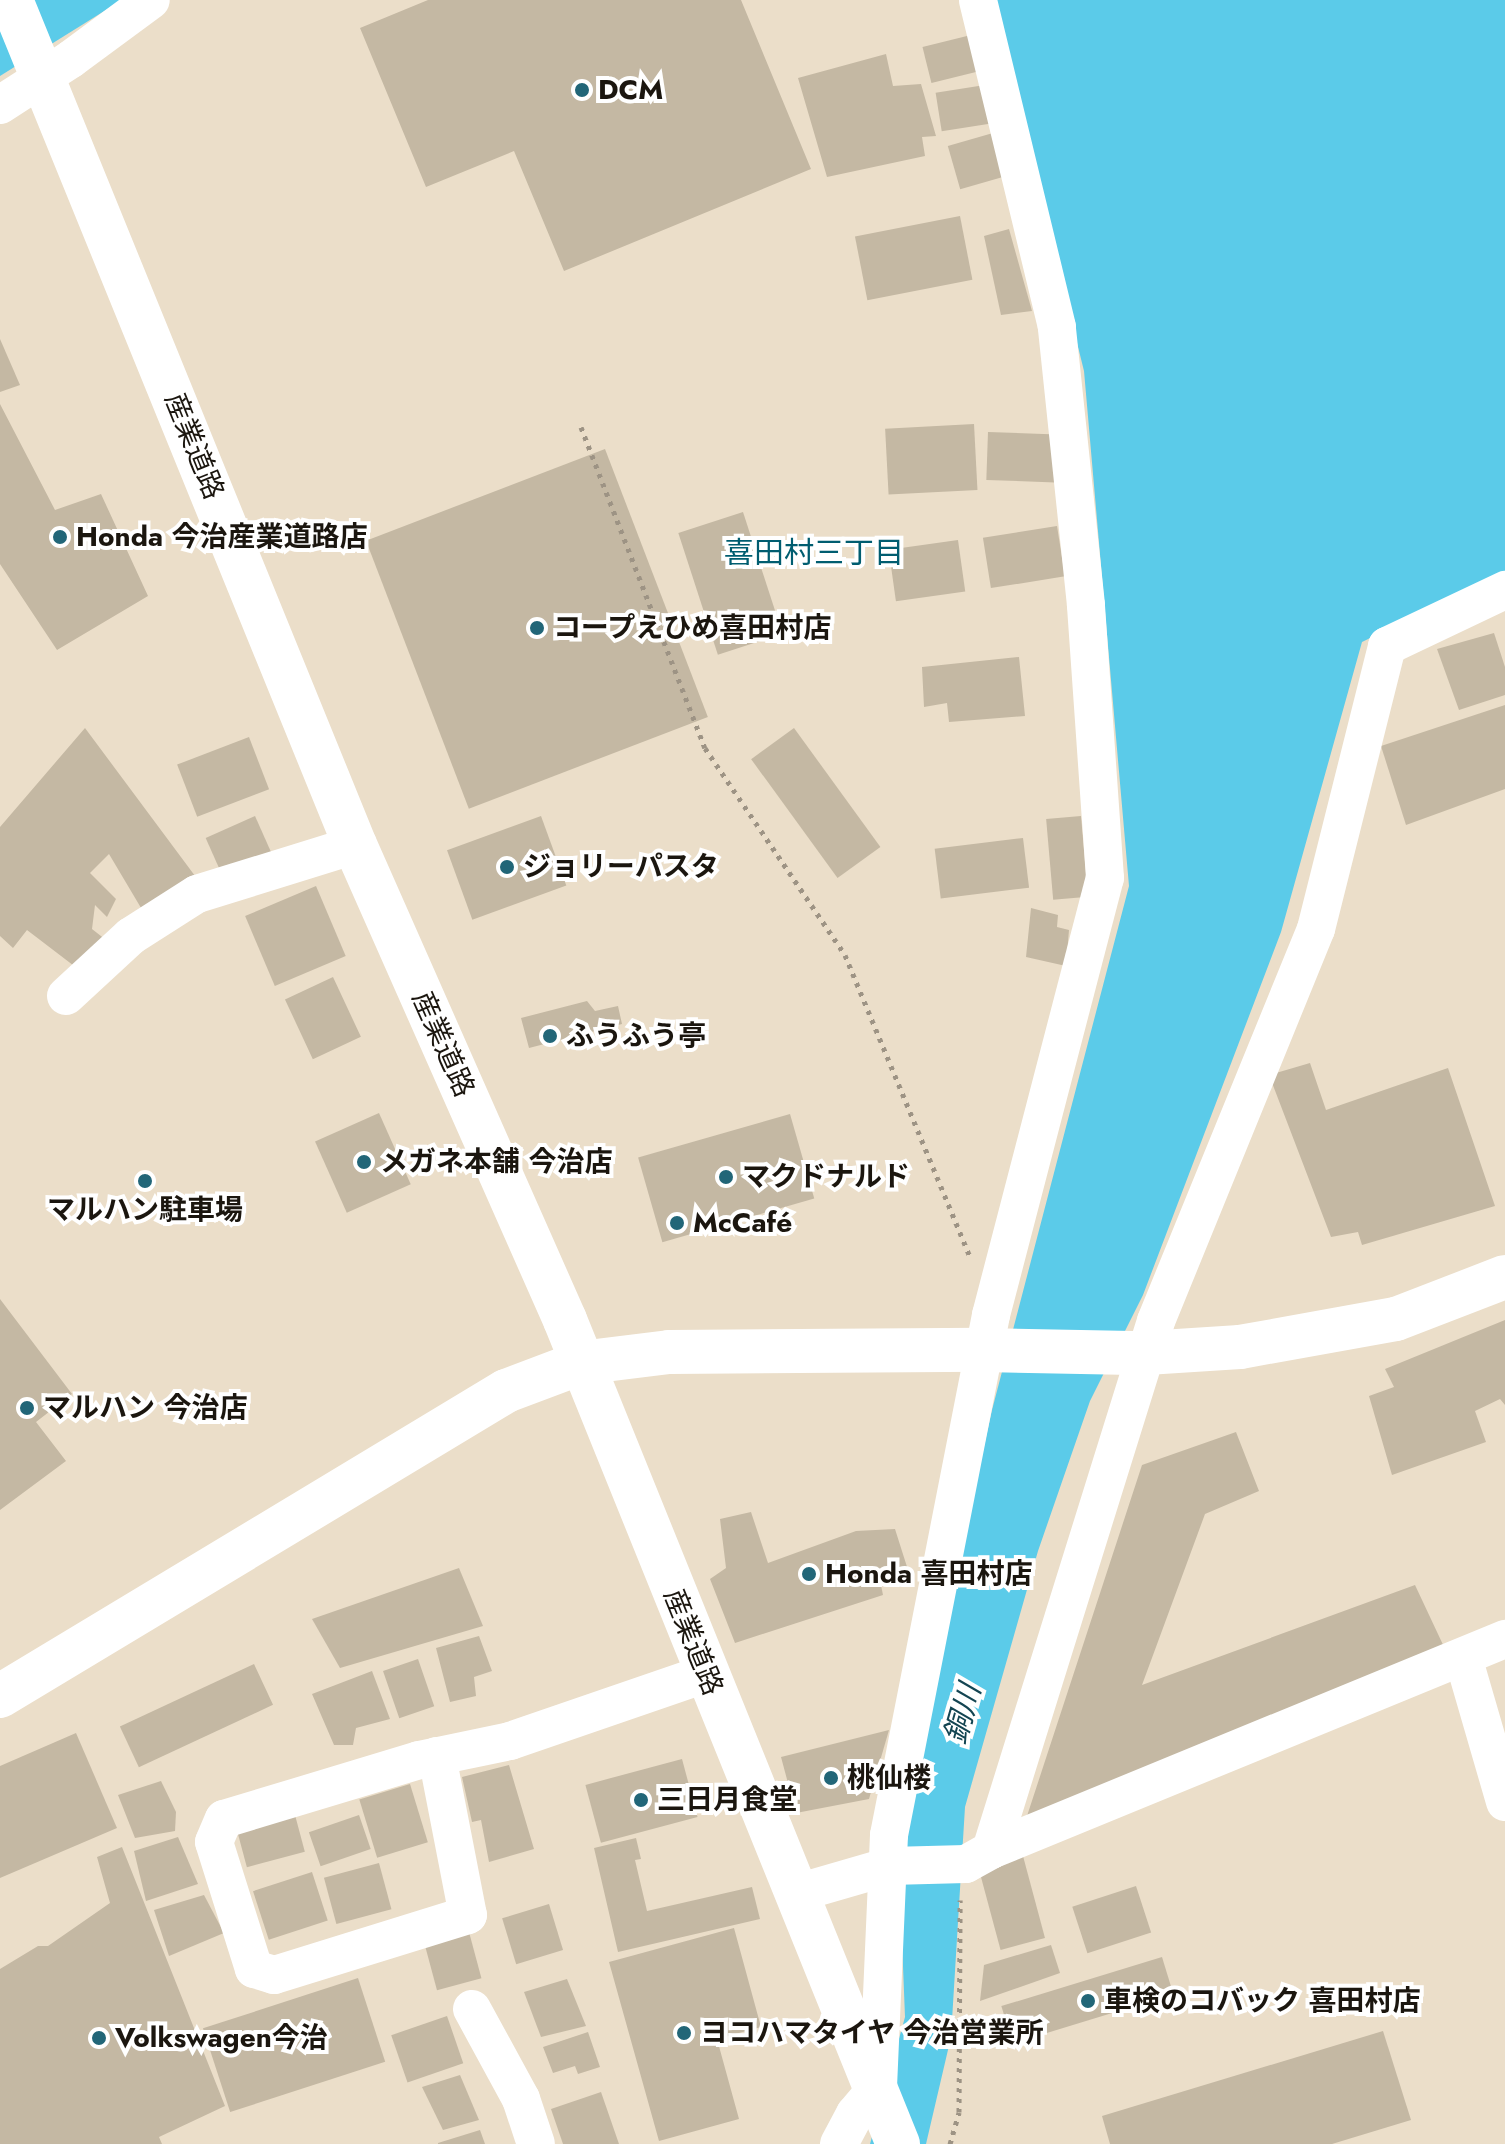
<!DOCTYPE html>
<html>
<head>
<meta charset="utf-8">
<style>
	body { margin:0 }
	#map { position:relative; width:1505px; height:2144px; overflow:hidden; background:#ebdec9; font-family:Jost,"Noto Sans JP",sans-serif }
	div>[style] { position:absolute }
	[style*='--x'] { left:calc(var(--x)*1px); top:calc(var(--y)*1px); width:calc(var(--w)*1px); rotate:calc(var(--a)*1deg) }
	.water>* { inset:0; background:#5bcbe9 }
	.building>* { inset:0; background:#c4b8a3; transform-origin:0 0 }
	.path>* { height:5px; margin-top:-2.5px; transform-origin:0; background:repeating-linear-gradient(90deg,#9d9384 0 4px,transparent 0 10px) }
	.street>* { height:38px; margin:-19px; padding:0 19px; transform-origin:19px; border-radius:19px; background:#fff }
	.secondary>* { height:44px; margin:-22px; padding:0 22px; transform-origin:22px; border-radius:22px; background:#fff }
	.dots>* { width:22px; height:22px; translate:-50% -50%; box-sizing:border-box; border:4px solid #fff; border-radius:50% }
	span { translate:-50% -50%; white-space:nowrap; text-align:center; line-height:1.15; -webkit-text-stroke:8px #fff; paint-order:stroke }
	.poi-label { font-size:28px; color:#1b160f; font-weight:700 }
	.left { translate:0 -50%; text-align:left }
	.street-label { font-size:28px; color:#1b160f }
	.neighbourhood-label { font-size:30px; color:#005d70 }
	.water-label { font-size:30px; color:#144552; font-style:italic }
</style>
</head>
<body>
<div id="map">
	<div class="water">
		<div style="clip-path:polygon(23px 0,122px 0,0 76px,0 15px)"></div>
		<div style="clip-path:polygon(992px 0,1505px 0,1505px 572px,1362px 642px,1281px 932px,1143px 1295px,1090px 1401px,1038px 1551px,965px 1807px,951px 2037px,926px 2144px,870px 2144px,905px 2017px,898px 1840px,992px 1410px,1129px 886px,1084px 371px)"></div>
	</div>
	<div class="building">
		<div style="clip-path:polygon(428px 0,741px 0,811px 169px,564px 271px,514px 151px,426px 187px,360px 28px)"></div>
		<div style="left:971px;top:35px;width:37px;height:50px;rotate:76deg"></div>
		<div style="clip-path:polygon(886px 54px,893px 86px,921px 84px,936px 136px,922px 137px,925px 156px,827px 177px,798px 78px)"></div>
		<div style="left:985px;top:85px;width:39px;height:50px;rotate:81deg"></div>
		<div style="left:993px;top:133px;width:45px;height:47px;rotate:74deg"></div>
		<div style="left:960px;top:216px;width:65px;height:107px;rotate:79deg"></div>
		<div style="clip-path:polygon(1009px 229px,1032px 311px,1001px 315px,984px 236px)"></div>
		<div style="clip-path:polygon(0 339px,20px 385px,0 392px)"></div>
		<div style="clip-path:polygon(0 404px,55px 510px,101px 494px,148px 596px,57px 650px,0 564px)"></div>
		<div style="left:974px;top:424px;width:66px;height:89px;rotate:87deg"></div>
		<div style="left:988px;top:432px;width:69px;height:48px;rotate:2deg"></div>
		<div style="left:605px;top:449px;width:287px;height:256px;rotate:69deg"></div>
		<div style="left:743px;top:512px;width:128px;height:68px;rotate:72deg"></div>
		<div style="left:1057px;top:526px;width:51px;height:75px;rotate:81deg"></div>
		<div style="left:958px;top:540px;width:52px;height:70px;rotate:82deg"></div>
		<div style="clip-path:polygon(1494px 633px,1505px 667px,1505px 695px,1459px 710px,1437px 649px)"></div>
		<div style="clip-path:polygon(1019px 657px,1025px 716px,949px 722px,947px 703px,924px 707px,922px 667px)"></div>
		<div style="clip-path:polygon(1505px 705px,1505px 789px,1406px 825px,1381px 746px)"></div>
		<div style="clip-path:polygon(85px 728px,201px 884px,147px 918px,109px 854px,90px 873px,116px 899px,107px 917px,95px 905px,92px 929px,106px 940px,82px 972px,27px 930px,13px 948px,0 936px,0 827px)"></div>
		<div style="left:794px;top:728px;width:147px;height:53px;rotate:54deg"></div>
		<div style="left:249px;top:737px;width:56px;height:77px;rotate:69deg"></div>
		<div style="left:255px;top:816px;width:47px;height:54px;rotate:66deg"></div>
		<div style="left:541px;top:816px;width:74px;height:100px;rotate:70deg"></div>
		<div style="left:1081px;top:816px;width:81px;height:35px;rotate:85deg"></div>
		<div style="left:1023px;top:838px;width:50px;height:89px;rotate:83deg"></div>
		<div style="left:316px;top:886px;width:76px;height:77px;rotate:67deg"></div>
		<div style="clip-path:polygon(1031px 908px,1058px 915px,1057px 927px,1069px 930px,1066px 966px,1026px 957px)"></div>
		<div style="left:333px;top:977px;width:66px;height:53px;rotate:65deg"></div>
		<div style="clip-path:polygon(587px 1001px,595px 1011px,618px 1006px,622px 1024px,529px 1048px,521px 1018px)"></div>
		<div style="clip-path:polygon(1310px 1063px,1326px 1110px,1448px 1068px,1495px 1206px,1362px 1245px,1358px 1232px,1331px 1237px,1269px 1075px)"></div>
		<div style="left:379px;top:1113px;width:78px;height:70px;rotate:66deg"></div>
		<div style="left:790px;top:1114px;width:88px;height:158px;rotate:74deg"></div>
		<div style="clip-path:polygon(0 1299px,72px 1394px,36px 1422px,66px 1461px,0 1510px)"></div>
		<div style="clip-path:polygon(1505px 1320px,1505px 1405px,1500px 1399px,1475px 1411px,1486px 1442px,1392px 1475px,1369px 1396px,1394px 1387px,1385px 1369px)"></div>
		<div style="clip-path:polygon(1236px 1432px,1259px 1491px,1205px 1514px,1142px 1685px,1415px 1585px,1445px 1649px,1027px 1816px,1142px 1465px)"></div>
		<div style="clip-path:polygon(751px 1512px,768px 1563px,856px 1531px,895px 1529px,908px 1570px,881px 1585px,883px 1595px,735px 1643px,710px 1579px,726px 1568px,720px 1519px)"></div>
		<div style="clip-path:polygon(459px 1568px,483px 1626px,340px 1668px,312px 1619px)"></div>
		<div style="clip-path:polygon(479px 1636px,492px 1671px,474px 1677px,476px 1696px,450px 1702px,436px 1648px)"></div>
		<div style="left:418px;top:1659px;width:50px;height:37px;rotate:71deg"></div>
		<div style="left:254px;top:1664px;width:45px;height:148px;rotate:65deg"></div>
		<div style="clip-path:polygon(372px 1671px,390px 1719px,356px 1728px,353px 1745px,334px 1745px,312px 1694px)"></div>
		<div style="clip-path:polygon(889px 1730px,869px 1799px,796px 1813px,781px 1757px)"></div>
		<div style="clip-path:polygon(76px 1733px,117px 1828px,0 1878px,0 1766px)"></div>
		<div style="left:682px;top:1759px;width:60px;height:100px;rotate:75deg"></div>
		<div style="clip-path:polygon(509px 1765px,534px 1849px,489px 1862px,481px 1820px,472px 1822px,462px 1777px)"></div>
		<div style="clip-path:polygon(161px 1781px,176px 1812px,175px 1831px,135px 1838px,118px 1795px)"></div>
		<div style="left:410px;top:1784px;width:61px;height:53px;rotate:73deg"></div>
		<div style="left:295px;top:1815px;width:38px;height:60px;rotate:75deg"></div>
		<div style="left:359px;top:1815px;width:36px;height:53px;rotate:71deg"></div>
		<div style="clip-path:polygon(178px 1837px,198px 1884px,146px 1901px,134px 1851px)"></div>
		<div style="clip-path:polygon(636px 1838px,641px 1859px,635px 1860px,647px 1911px,752px 1887px,760px 1919px,618px 1952px,594px 1848px)"></div>
		<div style="clip-path:polygon(122px 1847px,225px 2106px,159px 2137px,162px 2144px,0 2144px,0 1969px,38px 1946px,48px 1946px,110px 1903px,97px 1857px)"></div>
		<div style="left:1023px;top:1856px;width:85px;height:46px;rotate:75deg"></div>
		<div style="left:379px;top:1863px;width:48px;height:57px;rotate:75deg"></div>
		<div style="left:312px;top:1872px;width:51px;height:62px;rotate:72deg"></div>
		<div style="left:1136px;top:1886px;width:49px;height:67px;rotate:72deg"></div>
		<div style="clip-path:polygon(204px 1895px,224px 1933px,169px 1956px,154px 1910px)"></div>
		<div style="left:549px;top:1904px;width:48px;height:49px;rotate:73deg"></div>
		<div style="clip-path:polygon(734px 1928px,761px 2027px,717px 2039px,739px 2119px,659px 2141px,609px 1962px)"></div>
		<div style="left:469px;top:1932px;width:48px;height:46px;rotate:75deg"></div>
		<div style="clip-path:polygon(1051px 1945px,1060px 1973px,980px 2001px,984px 1965px)"></div>
		<div style="left:1162px;top:1957px;width:39px;height:168px;rotate:73deg"></div>
		<div style="left:358px;top:1978px;width:88px;height:163px;rotate:72deg"></div>
		<div style="clip-path:polygon(567px 1979px,586px 2026px,541px 2037px,524px 1992px)"></div>
		<div style="left:447px;top:2016px;width:50px;height:59px;rotate:71deg"></div>
		<div style="clip-path:polygon(1383px 2031px,1411px 2120px,1332px 2144px,1110px 2144px,1102px 2116px)"></div>
		<div style="clip-path:polygon(588px 2032px,600px 2067px,578px 2074px,575px 2066px,553px 2073px,543px 2047px)"></div>
		<div style="clip-path:polygon(460px 2075px,479px 2120px,443px 2130px,422px 2087px)"></div>
		<div style="clip-path:polygon(601px 2092px,619px 2144px,563px 2144px,551px 2109px)"></div>
		<div style="clip-path:polygon(480px 2130px,485px 2144px,438px 2144px,438px 2143px)"></div>
	</div>
	<div class="path">
		<div style="--x:581;--y:427;--w:344;--a:68.9"></div>
		<div style="--x:705;--y:748;--w:250;--a:55.9"></div>
		<div style="--x:845;--y:955;--w:325;--a:67.5"></div>
		<div style="--x:950;--y:2144;--w:33;--a:-74"></div>
		<div style="--x:959;--y:2112;--w:212;--a:-89.7"></div>
	</div>
	<div class="street">
		<div style="--x:0;--y:105;--w:85;--a:-32.9"></div>
		<div style="--x:71;--y:59;--w:99;--a:-36.4"></div>
		<div style="--x:66;--y:996;--w:88;--a:-42.7"></div>
		<div style="--x:131;--y:936;--w:78;--a:-32.5"></div>
		<div style="--x:197;--y:894;--w:165;--a:-17.2"></div>
		<div style="--x:1463;--y:1657;--w:151;--a:73.8"></div>
		<div style="--x:437;--y:1756;--w:162;--a:79"></div>
		<div style="--x:468;--y:1915;--w:203;--a:162.8"></div>
		<div style="--x:274;--y:1975;--w:21;--a:-163"></div>
		<div style="--x:254;--y:1969;--w:133;--a:-107.5"></div>
		<div style="--x:214;--y:1842;--w:25;--a:-67"></div>
		<div style="--x:224;--y:1819;--w:204;--a:-16.8"></div>
		<div style="--x:419;--y:1760;--w:93;--a:-11.8"></div>
		<div style="--x:510;--y:1741;--w:206;--a:-19"></div>
		<div style="--x:991;--y:1850;--w:554;--a:-72.68"></div>
		<div style="--x:1156;--y:1321;--w:423;--a:-67.8"></div>
		<div style="--x:1316;--y:929;--w:292;--a:-75.9"></div>
		<div style="--x:1387;--y:646;--w:131;--a:-25.4"></div>
		<div style="--x:797;--y:1893;--w:97;--a:-16.2"></div>
		<div style="--x:890;--y:1866;--w:76;--a:-1.5"></div>
		<div style="--x:966;--y:1864;--w:29;--a:-29"></div>
		<div style="--x:991;--y:1850;--w:556;--a:-22.32"></div>
		<div style="--x:472;--y:2009;--w:102;--a:61.4"></div>
		<div style="--x:521;--y:2099;--w:47;--a:71.6"></div>
		<div style="--x:839;--y:2144;--w:34;--a:-62"></div>
		<div style="--x:855;--y:2114;--w:35;--a:-50"></div>
		<div style="--x:878;--y:2087;--w:252;--a:-87.5"></div>
		<div style="--x:889;--y:1835;--w:530;--a:-78.9"></div>
		<div style="--x:991;--y:1315;--w:452;--a:-75.4"></div>
		<div style="--x:1105;--y:878;--w:274;--a:-94"></div>
		<div style="--x:1086;--y:605;--w:280;--a:-96"></div>
		<div style="--x:1057;--y:327;--w:336;--a:-103.6"></div>
	</div>
	<div class="secondary">
		<div style="--x:11;--y:0;--w:912;--a:67.85"></div>
		<div style="--x:355;--y:845;--w:519;--a:66.15"></div>
		<div style="--x:565;--y:1320;--w:889;--a:68"></div>
		<div style="--x:0;--y:1696;--w:591;--a:-31.08"></div>
		<div style="--x:506;--y:1391;--w:79;--a:-20.7"></div>
		<div style="--x:580;--y:1363;--w:90;--a:-7"></div>
		<div style="--x:669;--y:1352;--w:314;--a:-0.4"></div>
		<div style="--x:983;--y:1350;--w:163;--a:1.1"></div>
		<div style="--x:1146;--y:1353;--w:94;--a:-3.7"></div>
		<div style="--x:1240;--y:1347;--w:158;--a:-10.2"></div>
		<div style="--x:1396;--y:1319;--w:117;--a:-21.1"></div>
	</div>
	<div class="dots">
		<div style="left:582px;top:90px;background:#226678"></div>
		<div style="left:60px;top:537px;background:#226678"></div>
		<div style="left:537px;top:628px;background:#226678"></div>
		<div style="left:507px;top:867px;background:#226678"></div>
		<div style="left:550px;top:1036px;background:#226678"></div>
		<div style="left:364px;top:1162px;background:#226678"></div>
		<div style="left:726px;top:1177px;background:#226678"></div>
		<div style="left:145px;top:1181px;background:#226678"></div>
		<div style="left:677px;top:1223px;background:#226678"></div>
		<div style="left:27px;top:1408px;background:#226678"></div>
		<div style="left:809px;top:1574px;background:#226678"></div>
		<div style="left:831px;top:1778px;background:#226678"></div>
		<div style="left:641px;top:1800px;background:#226678"></div>
		<div style="left:1088px;top:2001px;background:#226678"></div>
		<div style="left:684px;top:2033px;background:#226678"></div>
		<div style="left:99px;top:2038px;background:#226678"></div>
	</div>
	<div class="poi-label">
		<span class="left" style="left:598px;top:90px">DCM</span>
		<span class="left" style="left:76px;top:537px">Honda 今治産業道路店</span>
		<span class="left" style="left:553px;top:628px">コープえひめ喜田村店</span>
		<span class="left" style="left:523px;top:867px">ジョリーパスタ</span>
		<span class="left" style="left:566px;top:1036px">ふうふう亭</span>
		<span class="left" style="left:380px;top:1162px">メガネ本舗 今治店</span>
		<span class="left" style="left:742px;top:1177px">マクドナルド</span>
		<span style="left:145px;top:1210px">マルハン駐車場</span>
		<span class="left" style="left:693px;top:1223px">McCafé</span>
		<span class="left" style="left:43px;top:1408px">マルハン 今治店</span>
		<span class="left" style="left:825px;top:1574px">Honda 喜田村店</span>
		<span class="left" style="left:847px;top:1778px">桃仙楼</span>
		<span class="left" style="left:657px;top:1800px">三日月食堂</span>
		<span class="left" style="left:1104px;top:2001px">車検のコバック 喜田村店</span>
		<span class="left" style="left:700px;top:2033px">ヨコハマタイヤ 今治営業所</span>
		<span class="left" style="left:115px;top:2038px">Volkswagen今治</span>
	</div>
	<div class="street-label">
		<span style="left:194px;top:446px;rotate:68deg">産業道路</span>
		<span style="left:443px;top:1044px;rotate:66deg">産業道路</span>
		<span style="left:693px;top:1642px;rotate:68deg">産業道路</span>
	</div>
	<div class="neighbourhood-label">
		<span style="left:814px;top:553px">喜田村三丁目</span>
	</div>
	<div class="water-label">
		<span style="left:963px;top:1714px;rotate:-74deg">銅川</span>
	</div>
</div>
</body>
</html>
